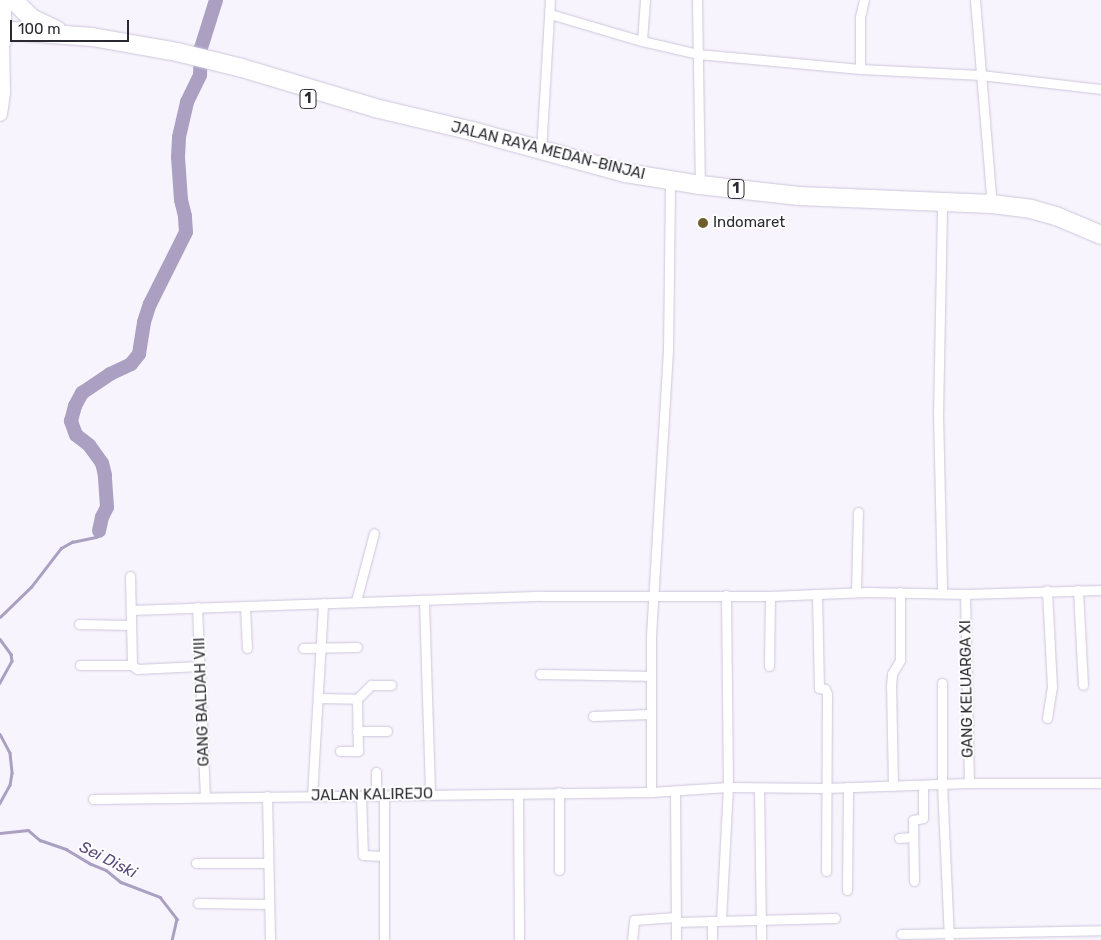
<!DOCTYPE html>
<html>
<head>
<meta charset="utf-8">
<style>
	body { margin:0 }
	#map { position:relative; width:1101px; height:940px; overflow:hidden; background:#f7f4fd; font-family:Rubik,sans-serif }
	div>[style] { position:absolute }
	[style*='--x'] { left:calc(var(--x)*1px); top:calc(var(--y)*1px); width:calc(var(--w)*1px); rotate:calc(var(--a)*1deg) }
	.stream>* { height:2.5px; margin:-1.25px; padding:0 1.25px; transform-origin:1.25px; border-radius:1.25px; background:#aba0c2 }
	.river>* { height:14px; margin:-7px; padding:0 7px; transform-origin:7px; border-radius:7px; background:#aba0c2 }
	.roads { filter:drop-shadow(0 0 1px #cdc6db) drop-shadow(0 0 1px #cdc6db) }
	.street>* { height:9px; margin:-4.5px; padding:0 4.5px; transform-origin:4.5px; border-radius:4.5px; background:#fff }
	.secondary>* { height:14px; margin:-7px; padding:0 7px; transform-origin:7px; border-radius:7px; background:#fff }
	.highway>* { height:18px; margin:-9px; padding:0 9px; transform-origin:9px; border-radius:9px; background:#fff }
	.dots>* { width:14px; height:14px; translate:-50% -50%; box-sizing:border-box; border:2px solid #fff; border-radius:50% }
	span { translate:-50% -50%; white-space:nowrap; text-align:center; line-height:1.15; -webkit-text-stroke:4px #fff; paint-order:stroke }
	.shield-label span { padding:1px 4px; background:#fff; border:1px solid; border-radius:4px; -webkit-text-stroke-width:0 }
	.shield-label { font-size:14px; color:#2b2931; font-weight:700 }
	.street-label { font-size:15px; color:#2b2931 }
	.poi-label { font-size:15px; color:#2b2931 }
	.left { translate:0 -50%; text-align:left }
	.water-label { font-size:16px; color:#5a4879; font-style:italic }
	.scale { position:absolute; left:10px; top:20px; width:119px; height:22px; box-sizing:border-box; border:2px solid #2b2931; border-top:0; padding-left:6px; font-size:15px; line-height:18px; white-space:nowrap; color:#2b2931; -webkit-text-stroke:4px #fff; paint-order:stroke }
</style>
</head>
<body>
<div id="map">
	<div class="stream">
		<div style="--x:0;--y:617;--w:43;--a:-44.1"></div>
		<div style="--x:31;--y:587;--w:49;--a:-52.4"></div>
		<div style="--x:61;--y:548;--w:13;--a:-29"></div>
		<div style="--x:72;--y:542;--w:25;--a:-12"></div>
		<div style="--x:96;--y:537;--w:7;--a:-63"></div>
		<div style="--x:0;--y:639;--w:19;--a:54"></div>
		<div style="--x:11;--y:654;--w:7;--a:82"></div>
		<div style="--x:12;--y:661;--w:25;--a:119"></div>
		<div style="--x:0;--y:734;--w:21;--a:62"></div>
		<div style="--x:10;--y:753;--w:20;--a:84"></div>
		<div style="--x:12;--y:773;--w:12;--a:99"></div>
		<div style="--x:10;--y:785;--w:21;--a:119"></div>
		<div style="--x:0;--y:833;--w:28;--a:-6"></div>
		<div style="--x:28;--y:830;--w:16;--a:40"></div>
		<div style="--x:40;--y:840;--w:28;--a:19"></div>
		<div style="--x:66;--y:849;--w:29;--a:31"></div>
		<div style="--x:91;--y:864;--w:16;--a:22"></div>
		<div style="--x:106;--y:870;--w:19;--a:39"></div>
		<div style="--x:121;--y:882;--w:42;--a:21"></div>
		<div style="--x:160;--y:897;--w:28;--a:52"></div>
		<div style="--x:177;--y:919;--w:22;--a:103"></div>
	</div>
	<div class="river">
		<div style="--x:99;--y:531;--w:14;--a:-78"></div>
		<div style="--x:102;--y:517;--w:11;--a:-63"></div>
		<div style="--x:107;--y:507;--w:32;--a:-94"></div>
		<div style="--x:105;--y:475;--w:12;--a:-104"></div>
		<div style="--x:102;--y:463;--w:22;--a:-126"></div>
		<div style="--x:89;--y:445;--w:16;--a:-142"></div>
		<div style="--x:76;--y:435;--w:15;--a:-110"></div>
		<div style="--x:71;--y:421;--w:16;--a:-75"></div>
		<div style="--x:75;--y:406;--w:15;--a:-62"></div>
		<div style="--x:82;--y:393;--w:34;--a:-34"></div>
		<div style="--x:110;--y:374;--w:23;--a:-25"></div>
		<div style="--x:131;--y:364;--w:13;--a:-51"></div>
		<div style="--x:139;--y:354;--w:32;--a:-81"></div>
		<div style="--x:144;--y:322;--w:19;--a:-72"></div>
		<div style="--x:150;--y:304;--w:80;--a:-63.4"></div>
		<div style="--x:186;--y:232;--w:16;--a:-94"></div>
		<div style="--x:185;--y:216;--w:16;--a:-104"></div>
		<div style="--x:181;--y:200;--w:43;--a:-94"></div>
		<div style="--x:178;--y:157;--w:20;--a:-87"></div>
		<div style="--x:179;--y:137;--w:36;--a:-77"></div>
		<div style="--x:187;--y:102;--w:30;--a:-64"></div>
		<div style="--x:200;--y:75;--w:27;--a:-88"></div>
		<div style="--x:201;--y:48;--w:50;--a:-72.6"></div>
	</div>
	<div class="roads">
		<div class="street">
			<div style="--x:697;--y:0;--w:185;--a:89.1"></div>
			<div style="--x:975;--y:0;--w:208;--a:85.3"></div>
			<div style="--x:550;--y:14;--w:96;--a:16.4"></div>
			<div style="--x:642;--y:41;--w:57;--a:13.1"></div>
			<div style="--x:698;--y:54;--w:163;--a:5.3"></div>
			<div style="--x:860;--y:69;--w:121;--a:2.8"></div>
			<div style="--x:981;--y:75;--w:121;--a:6.7"></div>
			<div style="--x:642;--y:41;--w:41;--a:-85.8"></div>
			<div style="--x:860;--y:69;--w:52;--a:-90"></div>
			<div style="--x:860;--y:17;--w:17;--a:-77"></div>
			<div style="--x:541;--y:151;--w:151;--a:-86.6"></div>
			<div style="--x:942;--y:208;--w:204;--a:91.1"></div>
			<div style="--x:938;--y:412;--w:181;--a:88.7"></div>
			<div style="--x:130;--y:576;--w:89;--a:88.7"></div>
			<div style="--x:1078;--y:590;--w:95;--a:87"></div>
			<div style="--x:856;--y:592;--w:80;--a:-88.6"></div>
			<div style="--x:817;--y:594;--w:94;--a:88.8"></div>
			<div style="--x:819;--y:688;--w:6;--a:9"></div>
			<div style="--x:825;--y:689;--w:5;--a:68"></div>
			<div style="--x:827;--y:694;--w:177;--a:90.3"></div>
			<div style="--x:965;--y:594;--w:189;--a:88.8"></div>
			<div style="--x:356;--y:601;--w:70;--a:-75.2"></div>
			<div style="--x:424;--y:601;--w:194;--a:88.2"></div>
			<div style="--x:197;--y:607;--w:189;--a:87.6"></div>
			<div style="--x:245;--y:607;--w:41;--a:87.2"></div>
			<div style="--x:131;--y:610;--w:411;--a:-2"></div>
			<div style="--x:542;--y:596;--w:228;--a:0"></div>
			<div style="--x:770;--y:596;--w:97;--a:-2.4"></div>
			<div style="--x:867;--y:592;--w:98;--a:1.2"></div>
			<div style="--x:965;--y:594;--w:136;--a:-1.7"></div>
			<div style="--x:79;--y:624;--w:52;--a:1.1"></div>
			<div style="--x:303;--y:648;--w:54;--a:-1.1"></div>
			<div style="--x:80;--y:665;--w:52;--a:0"></div>
			<div style="--x:132;--y:665;--w:6;--a:39"></div>
			<div style="--x:137;--y:669;--w:63;--a:-2.7"></div>
			<div style="--x:769;--y:666;--w:70;--a:-89.2"></div>
			<div style="--x:540;--y:674;--w:110;--a:1"></div>
			<div style="--x:942;--y:683;--w:101;--a:90"></div>
			<div style="--x:942;--y:784;--w:156;--a:87.4"></div>
			<div style="--x:318;--y:698;--w:39;--a:1"></div>
			<div style="--x:357;--y:699;--w:20;--a:-45"></div>
			<div style="--x:371;--y:685;--w:20;--a:0"></div>
			<div style="--x:593;--y:716;--w:58;--a:-2"></div>
			<div style="--x:1047;--y:718;--w:31;--a:-81"></div>
			<div style="--x:1052;--y:687;--w:97;--a:-93"></div>
			<div style="--x:357;--y:731;--w:30;--a:0"></div>
			<div style="--x:340;--y:751;--w:18;--a:0"></div>
			<div style="--x:358;--y:751;--w:52;--a:-91.1"></div>
			<div style="--x:376;--y:772;--w:24;--a:90"></div>
			<div style="--x:893;--y:786;--w:100;--a:-91.1"></div>
			<div style="--x:891;--y:686;--w:12;--a:-85"></div>
			<div style="--x:892;--y:674;--w:16;--a:-60"></div>
			<div style="--x:900;--y:660;--w:68;--a:-90"></div>
			<div style="--x:759;--y:788;--w:152;--a:89.2"></div>
			<div style="--x:675;--y:791;--w:149;--a:89.6"></div>
			<div style="--x:651;--y:792;--w:156;--a:-90"></div>
			<div style="--x:651;--y:636;--w:287;--a:-86.6"></div>
			<div style="--x:668;--y:350;--w:162;--a:-89.3"></div>
			<div style="--x:518;--y:794;--w:146;--a:89.6"></div>
			<div style="--x:267;--y:796;--w:144;--a:88.8"></div>
			<div style="--x:312;--y:796;--w:193;--a:-86.7"></div>
			<div style="--x:361;--y:796;--w:59;--a:88.1"></div>
			<div style="--x:363;--y:855;--w:21;--a:3"></div>
			<div style="--x:93;--y:799;--w:558;--a:-0.72"></div>
			<div style="--x:651;--y:792;--w:77;--a:-3.7"></div>
			<div style="--x:728;--y:787;--w:98;--a:0.6"></div>
			<div style="--x:826;--y:788;--w:143;--a:-2"></div>
			<div style="--x:969;--y:783;--w:132;--a:0"></div>
			<div style="--x:899;--y:838;--w:14;--a:-4"></div>
			<div style="--x:196;--y:863;--w:72;--a:0"></div>
			<div style="--x:559;--y:870;--w:78;--a:-90"></div>
			<div style="--x:914;--y:881;--w:61;--a:-90.9"></div>
			<div style="--x:913;--y:820;--w:10;--a:-11"></div>
			<div style="--x:923;--y:818;--w:33;--a:-90"></div>
			<div style="--x:847;--y:890;--w:103;--a:-89.4"></div>
			<div style="--x:198;--y:903;--w:71;--a:0.8"></div>
			<div style="--x:721;--y:920;--w:133;--a:-87"></div>
			<div style="--x:728;--y:787;--w:192;--a:-90.6"></div>
			<div style="--x:712;--y:921;--w:19;--a:90"></div>
			<div style="--x:676;--y:922;--w:159;--a:-1.4"></div>
			<div style="--x:901;--y:934;--w:200;--a:-1.1"></div>
			<div style="--x:384;--y:940;--w:145;--a:-90"></div>
			<div style="--x:632;--y:940;--w:20;--a:-84"></div>
			<div style="--x:634;--y:920;--w:42;--a:-4.1"></div>
		</div>
		<div class="secondary">
			<div style="--x:0;--y:114;--w:22;--a:-82"></div>
			<div style="--x:3;--y:92;--w:51;--a:-91.1"></div>
		</div>
		<div class="highway">
			<div style="--x:2;--y:0;--w:41;--a:90"></div>
			<div style="--x:13;--y:0;--w:28;--a:44"></div>
			<div style="--x:33;--y:19;--w:26;--a:25"></div>
			<div style="--x:0;--y:30;--w:92;--a:4.4"></div>
			<div style="--x:92;--y:37;--w:86;--a:10"></div>
			<div style="--x:177;--y:52;--w:67;--a:13.8"></div>
			<div style="--x:242;--y:68;--w:139;--a:16.7"></div>
			<div style="--x:375;--y:108;--w:100;--a:13.3"></div>
			<div style="--x:472;--y:131;--w:160;--a:15.3"></div>
			<div style="--x:626;--y:173;--w:75;--a:9.2"></div>
			<div style="--x:700;--y:185;--w:100;--a:6.3"></div>
			<div style="--x:799;--y:196;--w:193;--a:2.4"></div>
			<div style="--x:992;--y:204;--w:39;--a:7"></div>
			<div style="--x:1031;--y:209;--w:26;--a:16"></div>
			<div style="--x:1056;--y:216;--w:49;--a:22.9"></div>
		</div>
	</div>
	<div class="dots">
		<div style="left:703px;top:223px;background:#6f5d2c"></div>
	</div>
	<div class="shield-label">
		<span style="left:308px;top:99px">1</span>
		<span style="left:736px;top:189px">1</span>
	</div>
	<div class="street-label">
		<span style="left:548px;top:151px;rotate:14deg">JALAN RAYA MEDAN-BINJAI</span>
		<span style="left:967px;top:689px;rotate:-91deg">GANG KELUARGA XI</span>
		<span style="left:202px;top:702px;rotate:-92deg">GANG BALDAH VIII</span>
		<span style="left:372px;top:795px;rotate:-1deg">JALAN KALIREJO</span>
	</div>
	<div class="poi-label">
		<span class="left" style="left:713px;top:223px">Indomaret</span>
	</div>
	<div class="water-label">
		<span style="left:108px;top:860px;rotate:27deg">Sei Diski</span>
	</div>
	<div class="scale">100 m</div>
</div>
</body>
</html>
